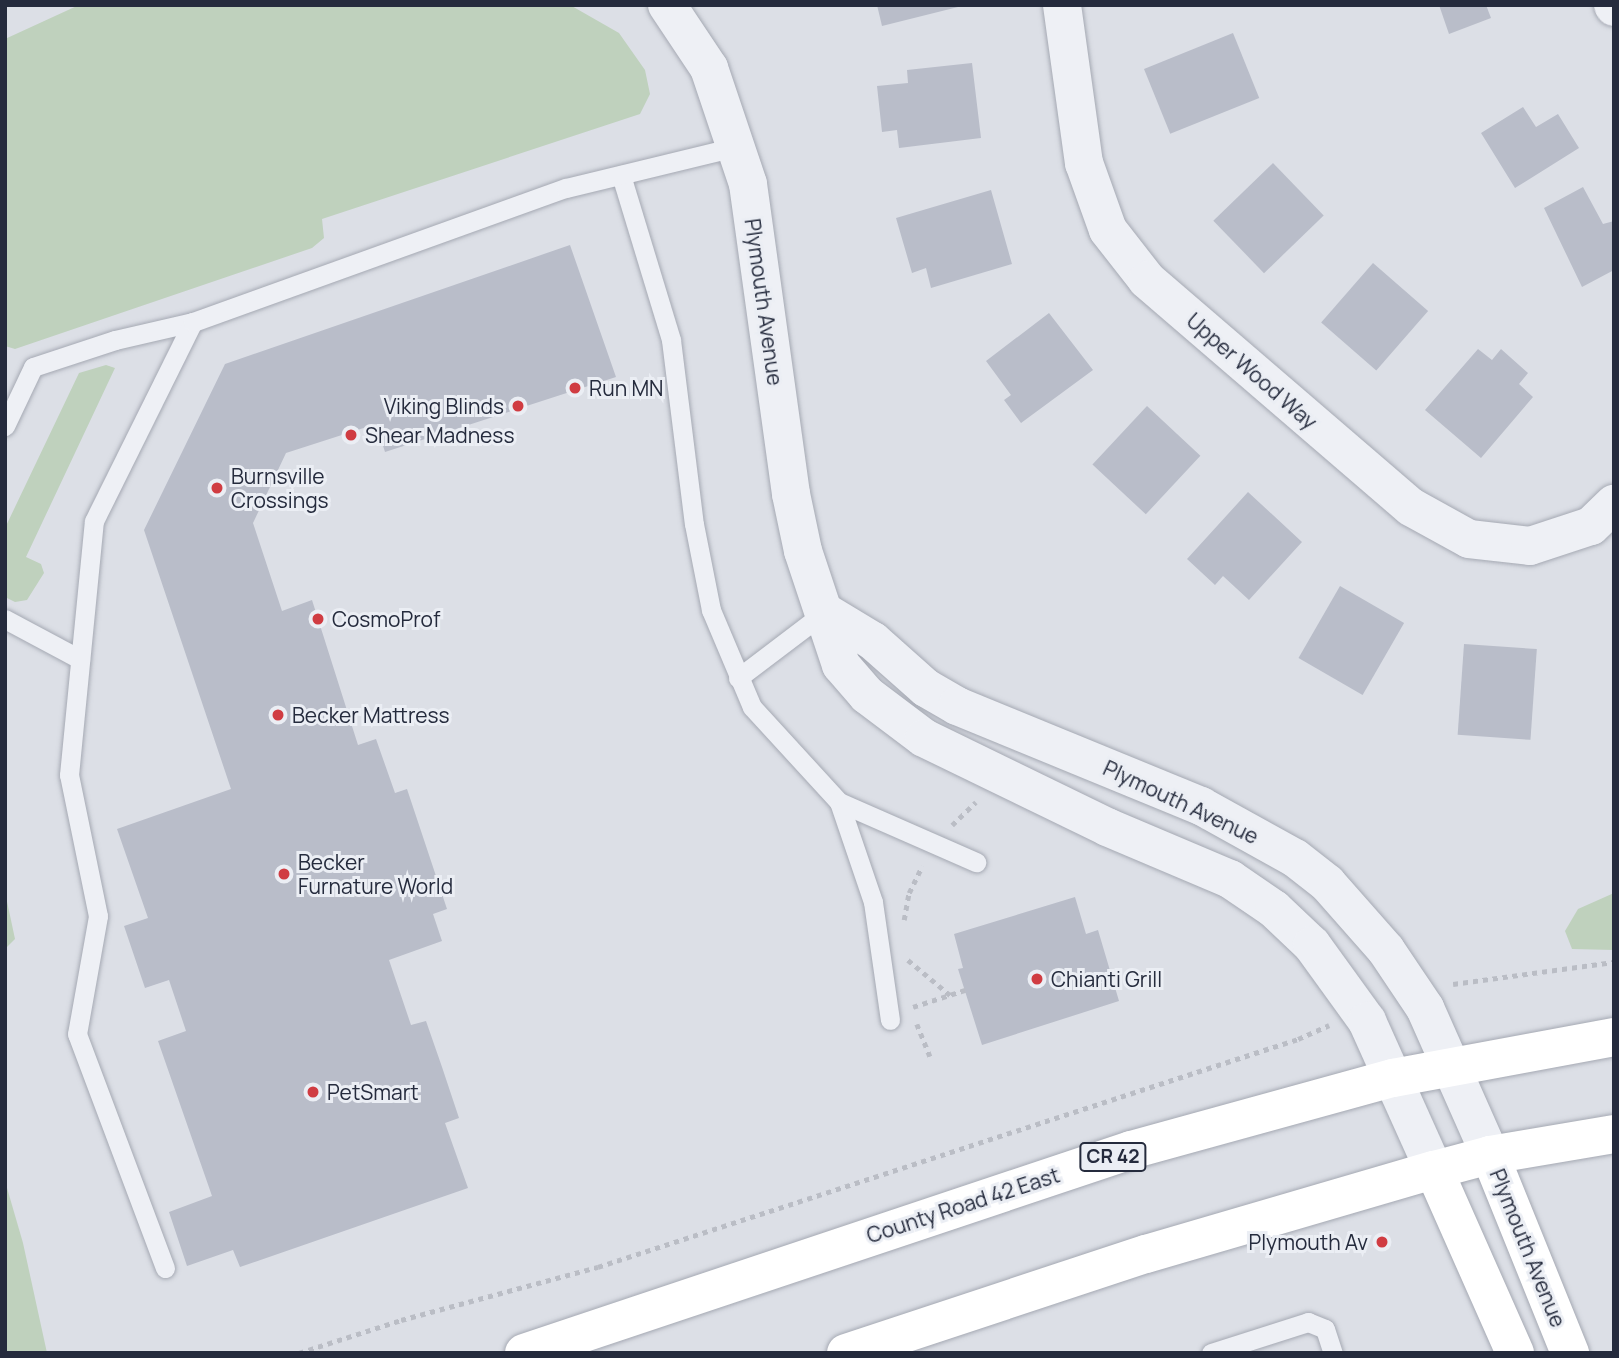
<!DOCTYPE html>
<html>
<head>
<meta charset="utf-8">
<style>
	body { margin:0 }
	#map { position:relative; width:1619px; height:1358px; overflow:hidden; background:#dcdfe6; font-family:Manrope,sans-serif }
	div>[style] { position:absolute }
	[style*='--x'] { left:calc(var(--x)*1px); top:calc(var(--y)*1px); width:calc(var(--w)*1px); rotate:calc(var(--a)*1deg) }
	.green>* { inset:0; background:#bfd1bd }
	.building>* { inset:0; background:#b9bdc9; transform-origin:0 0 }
	.path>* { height:4.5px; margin-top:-2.25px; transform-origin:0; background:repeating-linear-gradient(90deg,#babdc5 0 5px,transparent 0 10px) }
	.roads { filter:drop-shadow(0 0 2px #a5a9b3) drop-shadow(0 0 2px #a5a9b3) }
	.lane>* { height:19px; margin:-9.5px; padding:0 9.5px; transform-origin:9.5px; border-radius:9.5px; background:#eef0f5 }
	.street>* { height:38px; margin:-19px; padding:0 19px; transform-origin:19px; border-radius:19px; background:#eef0f5 }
	.secondary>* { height:38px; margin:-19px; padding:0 19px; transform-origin:19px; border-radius:19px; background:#fff }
	.highway>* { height:38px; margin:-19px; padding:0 19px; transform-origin:19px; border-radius:19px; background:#fff }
	.dots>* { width:19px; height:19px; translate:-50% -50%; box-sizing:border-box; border:4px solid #ebeef4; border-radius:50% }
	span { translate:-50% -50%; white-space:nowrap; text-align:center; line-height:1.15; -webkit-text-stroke:6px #ebeef4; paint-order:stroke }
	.shield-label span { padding:2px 5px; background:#ebeef4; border:2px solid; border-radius:5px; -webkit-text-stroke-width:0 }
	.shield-label { font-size:19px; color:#252b3d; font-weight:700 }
	.street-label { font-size:21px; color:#252b3d }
	.poi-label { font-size:21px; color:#252b3d }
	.left { translate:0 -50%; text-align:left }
	.right { translate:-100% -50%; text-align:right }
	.frame { position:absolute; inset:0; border:7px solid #252b3d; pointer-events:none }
</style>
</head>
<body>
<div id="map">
	<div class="green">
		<div style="clip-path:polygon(79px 5px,570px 5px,619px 33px,645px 70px,650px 94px,640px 114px,322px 219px,324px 238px,312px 248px,15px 349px,5px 346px,5px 39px)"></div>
		<div style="clip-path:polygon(106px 365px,115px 368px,26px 557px,41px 564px,44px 573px,27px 600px,15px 602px,5px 597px,5px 528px,79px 373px)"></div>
		<div style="clip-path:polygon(5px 892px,15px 939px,5px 949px)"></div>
		<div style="clip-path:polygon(1614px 893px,1614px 950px,1572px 949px,1565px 931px,1578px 909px)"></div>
		<div style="clip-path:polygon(5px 1181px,23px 1243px,47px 1353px,5px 1353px)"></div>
	</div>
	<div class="building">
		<div style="clip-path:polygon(877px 5px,962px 5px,962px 6px,882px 26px)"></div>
		<div style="clip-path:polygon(1439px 5px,1486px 5px,1491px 18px,1449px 34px)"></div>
		<div style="left:1233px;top:33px;width:70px;height:96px;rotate:68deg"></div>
		<div style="clip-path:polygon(972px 63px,981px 138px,899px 148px,897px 130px,882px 132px,877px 86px,908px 83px,907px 70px)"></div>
		<div style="clip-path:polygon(1523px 107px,1536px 127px,1558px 114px,1579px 148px,1515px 188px,1481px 133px)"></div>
		<div style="left:1273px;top:163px;width:73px;height:83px;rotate:46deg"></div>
		<div style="clip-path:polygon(1583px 187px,1603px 224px,1614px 221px,1614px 270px,1582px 287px,1544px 208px)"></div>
		<div style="clip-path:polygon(991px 190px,1012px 264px,931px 288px,926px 268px,912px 273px,896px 218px)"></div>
		<div style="clip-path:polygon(570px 245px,616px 377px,385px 452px,376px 424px,286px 453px,253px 523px,282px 611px,312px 600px,358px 745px,376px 739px,395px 793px,407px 789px,447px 909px,433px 914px,442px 941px,389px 960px,411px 1025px,426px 1021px,442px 1067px,459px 1118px,445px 1123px,468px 1188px,240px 1267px,233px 1250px,187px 1266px,169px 1212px,212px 1196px,158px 1041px,186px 1031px,169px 980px,145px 988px,124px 926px,148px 918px,117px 829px,231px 789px,144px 530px,225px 364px)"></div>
		<div style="left:1373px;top:263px;width:73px;height:79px;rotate:41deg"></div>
		<div style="clip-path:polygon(1049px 313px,1093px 370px,1021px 423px,1004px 400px,1011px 395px,986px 361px)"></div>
		<div style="clip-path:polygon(1478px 349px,1492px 360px,1501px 349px,1528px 373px,1519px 384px,1533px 397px,1481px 458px,1425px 410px)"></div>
		<div style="left:1147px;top:406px;width:73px;height:80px;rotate:43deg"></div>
		<div style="clip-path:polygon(1248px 492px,1302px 542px,1249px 600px,1223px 576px,1215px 585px,1187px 559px)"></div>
		<div style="left:1340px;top:586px;width:74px;height:83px;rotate:30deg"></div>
		<div style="left:1464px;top:644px;width:73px;height:91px;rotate:4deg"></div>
		<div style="clip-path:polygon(1075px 897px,1086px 934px,1098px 930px,1119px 1001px,982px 1045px,958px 969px,963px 968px,954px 934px)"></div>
	</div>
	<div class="path">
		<div style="--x:952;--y:825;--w:33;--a:-44"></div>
		<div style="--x:904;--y:920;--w:27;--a:-80"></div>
		<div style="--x:909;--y:893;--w:30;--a:-64"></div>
		<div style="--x:908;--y:960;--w:55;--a:39.8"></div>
		<div style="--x:1453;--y:984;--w:162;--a:-7.8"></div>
		<div style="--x:913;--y:1007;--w:55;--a:-18.1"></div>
		<div style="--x:917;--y:1024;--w:35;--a:68"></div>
		<div style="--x:299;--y:1353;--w:107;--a:-17.9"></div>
		<div style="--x:401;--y:1320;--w:204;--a:-15.1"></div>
		<div style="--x:598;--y:1267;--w:736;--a:-18.04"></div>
		<div style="--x:1298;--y:1039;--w:34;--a:-24"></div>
	</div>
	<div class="roads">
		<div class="lane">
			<div style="--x:621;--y:175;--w:172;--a:73.1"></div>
			<div style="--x:671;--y:340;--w:185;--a:82.9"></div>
			<div style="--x:694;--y:524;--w:88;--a:78.8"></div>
			<div style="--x:711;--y:610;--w:105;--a:67.1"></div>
			<div style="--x:752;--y:707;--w:129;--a:47.5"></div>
			<div style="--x:839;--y:802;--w:106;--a:71.2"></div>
			<div style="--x:873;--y:902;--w:119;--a:81.8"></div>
			<div style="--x:5;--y:426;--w:65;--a:-64.6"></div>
			<div style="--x:33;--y:367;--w:86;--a:-18.2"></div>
			<div style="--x:115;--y:340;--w:80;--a:-13"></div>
			<div style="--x:5;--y:619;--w:85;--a:28.1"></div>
			<div style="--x:738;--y:678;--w:109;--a:-37.2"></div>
			<div style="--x:839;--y:802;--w:150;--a:23.7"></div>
			<div style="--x:165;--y:1268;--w:250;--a:-110.6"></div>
			<div style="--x:77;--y:1034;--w:120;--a:-79.9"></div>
			<div style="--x:98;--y:916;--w:144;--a:-101.6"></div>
			<div style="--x:69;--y:775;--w:255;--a:-84.4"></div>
			<div style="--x:94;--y:521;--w:222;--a:-63.6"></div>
			<div style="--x:193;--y:322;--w:396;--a:-19.8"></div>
			<div style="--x:566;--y:188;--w:174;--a:-13.6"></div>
			<div style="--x:1211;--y:1353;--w:102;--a:-17.7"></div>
			<div style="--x:1308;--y:1322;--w:18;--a:22"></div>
			<div style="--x:1325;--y:1329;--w:25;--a:72"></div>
		</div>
		<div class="street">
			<div style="--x:667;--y:5;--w:76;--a:56.3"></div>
			<div style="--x:709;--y:68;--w:122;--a:71.4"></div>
			<div style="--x:748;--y:184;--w:313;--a:82.1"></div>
			<div style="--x:791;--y:494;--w:58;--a:78.1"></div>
			<div style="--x:803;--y:551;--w:120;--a:71.6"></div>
			<div style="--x:841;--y:665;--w:40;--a:49"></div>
			<div style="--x:867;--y:695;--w:71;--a:37"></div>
			<div style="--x:924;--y:738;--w:203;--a:25.9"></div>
			<div style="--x:1107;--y:827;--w:134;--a:22.9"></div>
			<div style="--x:1230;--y:879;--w:53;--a:34.3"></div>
			<div style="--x:1274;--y:909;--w:52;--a:43.5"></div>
			<div style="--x:1312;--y:945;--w:94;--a:54.1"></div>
			<div style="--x:1367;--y:1021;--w:163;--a:65.8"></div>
			<div style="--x:1062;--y:5;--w:160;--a:82.1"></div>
			<div style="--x:1084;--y:163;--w:71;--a:70.3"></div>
			<div style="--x:1108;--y:230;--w:63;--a:52"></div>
			<div style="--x:1147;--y:280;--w:348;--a:40.7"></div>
			<div style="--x:1411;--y:507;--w:66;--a:28.9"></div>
			<div style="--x:1469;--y:539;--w:61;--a:6.5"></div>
			<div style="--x:1530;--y:546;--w:64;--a:-18.2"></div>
			<div style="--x:1591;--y:526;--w:32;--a:-44"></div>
			<div style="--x:1613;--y:5;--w:2;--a:63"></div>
			<div style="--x:825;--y:612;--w:56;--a:31.1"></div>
			<div style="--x:873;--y:641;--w:71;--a:41.6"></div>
			<div style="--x:926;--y:688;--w:36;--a:30"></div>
			<div style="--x:957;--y:706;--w:264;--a:22.3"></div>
			<div style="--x:1201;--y:806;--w:107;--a:29"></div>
			<div style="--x:1295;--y:858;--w:41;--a:38"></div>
			<div style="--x:1327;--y:883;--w:89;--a:48.6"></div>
			<div style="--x:1386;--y:950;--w:70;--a:56.1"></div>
			<div style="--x:1425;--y:1008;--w:161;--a:66.1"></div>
		</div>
		<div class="secondary">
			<div style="--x:1490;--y:1155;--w:214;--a:68"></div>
			<div style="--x:1434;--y:1170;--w:200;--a:66.1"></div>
		</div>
		<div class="highway">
			<div style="--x:524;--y:1353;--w:640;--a:-18.49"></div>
			<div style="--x:1131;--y:1150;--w:272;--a:-15.4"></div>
			<div style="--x:1393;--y:1078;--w:225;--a:-10.5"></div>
			<div style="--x:846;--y:1353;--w:316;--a:-18.3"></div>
			<div style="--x:1146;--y:1254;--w:300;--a:-16.3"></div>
			<div style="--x:1434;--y:1170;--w:58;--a:-15"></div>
			<div style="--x:1490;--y:1155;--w:126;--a:-9.6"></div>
		</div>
	</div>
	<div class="dots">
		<div style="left:575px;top:388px;background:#d03c42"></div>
		<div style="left:518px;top:406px;background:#d03c42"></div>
		<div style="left:351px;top:435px;background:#d03c42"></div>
		<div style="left:217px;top:488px;background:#d03c42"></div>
		<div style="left:318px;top:619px;background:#d03c42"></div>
		<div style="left:278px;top:715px;background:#d03c42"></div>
		<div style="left:284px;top:874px;background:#d03c42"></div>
		<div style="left:1037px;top:979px;background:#d03c42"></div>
		<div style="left:313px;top:1092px;background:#d03c42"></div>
		<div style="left:1382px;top:1242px;background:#d03c42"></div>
	</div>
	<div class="shield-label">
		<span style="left:1113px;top:1157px">CR 42</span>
	</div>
	<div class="street-label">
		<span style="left:764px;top:302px;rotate:82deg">Plymouth Avenue</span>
		<span style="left:1252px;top:371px;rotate:41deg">Upper Wood Way</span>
		<span style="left:1181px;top:802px;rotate:25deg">Plymouth Avenue</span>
		<span style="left:963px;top:1205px;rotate:-18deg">County Road 42 East</span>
		<span style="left:1528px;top:1248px;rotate:68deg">Plymouth Avenue</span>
	</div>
	<div class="poi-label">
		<span class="left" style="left:589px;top:388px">Run MN</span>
		<span class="right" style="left:504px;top:406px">Viking Blinds</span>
		<span class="left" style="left:365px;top:435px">Shear Madness</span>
		<span class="left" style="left:231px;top:488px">Burnsville<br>Crossings</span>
		<span class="left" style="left:332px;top:619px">CosmoProf</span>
		<span class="left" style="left:292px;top:715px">Becker Mattress</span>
		<span class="left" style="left:298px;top:874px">Becker<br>Furnature World</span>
		<span class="left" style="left:1051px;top:979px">Chianti Grill</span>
		<span class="left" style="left:327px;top:1092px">PetSmart</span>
		<span class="right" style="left:1368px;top:1242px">Plymouth Av</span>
	</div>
	<div class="frame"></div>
</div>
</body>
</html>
